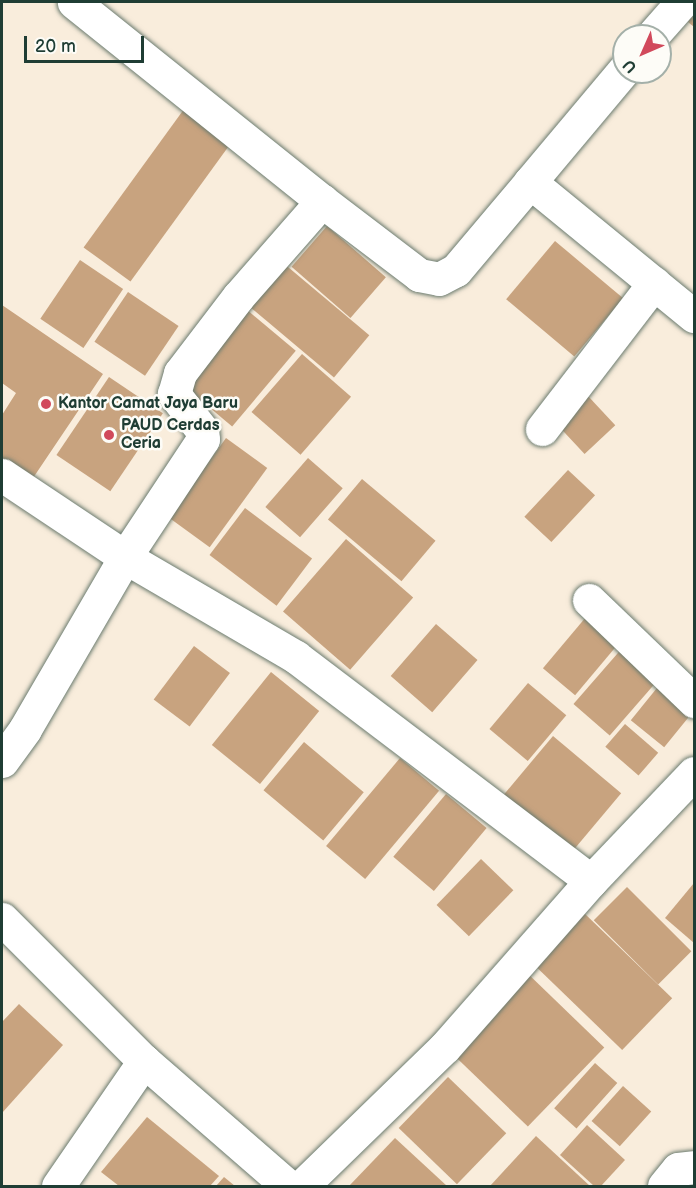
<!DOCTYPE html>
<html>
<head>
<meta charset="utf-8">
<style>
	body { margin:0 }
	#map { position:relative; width:696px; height:1188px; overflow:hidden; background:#f9eddc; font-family:"Balsamiq Sans",sans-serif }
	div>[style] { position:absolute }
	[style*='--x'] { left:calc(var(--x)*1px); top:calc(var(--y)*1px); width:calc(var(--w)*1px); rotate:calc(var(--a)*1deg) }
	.building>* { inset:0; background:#c8a37f; transform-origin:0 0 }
	.roads { filter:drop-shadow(0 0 2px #6b7b6f) drop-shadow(0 0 2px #6b7b6f) }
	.minor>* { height:33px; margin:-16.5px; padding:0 16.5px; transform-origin:16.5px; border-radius:16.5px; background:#fff }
	.dots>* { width:16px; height:16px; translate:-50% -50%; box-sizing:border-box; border:3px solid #fdfcf7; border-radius:50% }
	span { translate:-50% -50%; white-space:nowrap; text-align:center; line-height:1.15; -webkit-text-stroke:5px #fdfcf7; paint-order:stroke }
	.poi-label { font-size:16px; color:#1f3d34; font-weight:700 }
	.left { translate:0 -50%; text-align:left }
	.frame { position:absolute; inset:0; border:3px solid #1f3d34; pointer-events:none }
	.north { position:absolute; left:612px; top:24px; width:60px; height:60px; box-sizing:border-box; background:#fdfcf7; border:2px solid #a4b0a9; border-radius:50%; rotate:225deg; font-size:16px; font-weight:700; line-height:24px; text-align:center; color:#1f3d34 }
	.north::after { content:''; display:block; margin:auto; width:21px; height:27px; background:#d1495b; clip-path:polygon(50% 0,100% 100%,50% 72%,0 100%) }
	.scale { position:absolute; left:24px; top:36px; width:120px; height:27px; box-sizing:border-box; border:3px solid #1f3d34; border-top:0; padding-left:8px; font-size:18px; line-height:21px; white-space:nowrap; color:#1f3d34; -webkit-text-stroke:4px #fdfcf7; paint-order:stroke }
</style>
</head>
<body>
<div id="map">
	<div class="building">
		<div style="clip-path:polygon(694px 13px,694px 27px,688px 22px)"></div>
		<div style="left:187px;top:105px;width:58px;height:176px;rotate:36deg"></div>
		<div style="left:327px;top:226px;width:78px;height:54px;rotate:41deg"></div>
		<div style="left:555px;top:241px;width:89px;height:76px;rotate:40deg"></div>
		<div style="left:80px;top:260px;width:52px;height:71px;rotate:34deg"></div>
		<div style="left:282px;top:262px;width:114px;height:55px;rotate:40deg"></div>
		<div style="left:128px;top:292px;width:61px;height:60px;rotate:34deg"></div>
		<div style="clip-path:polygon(2px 305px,103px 374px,31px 481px,2px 460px,2px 415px,16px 393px,2px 383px)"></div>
		<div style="left:246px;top:309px;width:65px;height:99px;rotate:40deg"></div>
		<div style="left:302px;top:354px;width:65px;height:77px;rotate:41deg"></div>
		<div style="left:109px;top:377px;width:65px;height:94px;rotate:34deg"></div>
		<div style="left:588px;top:396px;width:40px;height:42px;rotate:47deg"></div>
		<div style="left:226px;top:438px;width:51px;height:98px;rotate:36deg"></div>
		<div style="left:308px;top:458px;width:46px;height:65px;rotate:41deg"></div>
		<div style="left:568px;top:470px;width:37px;height:64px;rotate:43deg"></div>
		<div style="left:362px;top:479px;width:96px;height:53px;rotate:40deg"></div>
		<div style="left:245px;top:508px;width:84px;height:59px;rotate:37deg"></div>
		<div style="left:346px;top:539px;width:89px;height:96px;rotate:41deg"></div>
		<div style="left:586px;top:617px;width:42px;height:67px;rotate:40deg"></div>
		<div style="left:436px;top:624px;width:55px;height:69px;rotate:41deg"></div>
		<div style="left:194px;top:646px;width:45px;height:67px;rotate:37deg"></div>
		<div style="left:624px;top:646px;width:48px;height:77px;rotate:41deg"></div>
		<div style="left:271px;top:672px;width:62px;height:94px;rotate:39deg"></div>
		<div style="left:528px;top:683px;width:50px;height:60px;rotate:40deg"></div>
		<div style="left:661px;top:683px;width:43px;height:48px;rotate:39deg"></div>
		<div style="left:625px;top:724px;width:44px;height:30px;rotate:41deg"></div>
		<div style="left:553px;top:736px;width:89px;height:79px;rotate:40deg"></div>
		<div style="left:304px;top:742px;width:78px;height:63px;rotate:40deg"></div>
		<div style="left:400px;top:758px;width:51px;height:115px;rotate:40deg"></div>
		<div style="left:446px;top:794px;width:53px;height:82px;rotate:40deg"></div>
		<div style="left:481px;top:859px;width:45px;height:64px;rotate:44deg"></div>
		<div style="clip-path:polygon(694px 883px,694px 943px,665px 918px)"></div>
		<div style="left:627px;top:887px;width:91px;height:47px;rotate:45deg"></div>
		<div style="left:583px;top:912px;width:124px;height:72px;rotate:44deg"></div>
		<div style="left:523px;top:969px;width:113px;height:110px;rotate:44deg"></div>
		<div style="clip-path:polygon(19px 1004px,63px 1045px,2px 1113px,2px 1022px)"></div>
		<div style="left:595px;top:1063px;width:30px;height:61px;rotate:42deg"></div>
		<div style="left:448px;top:1077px;width:81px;height:71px;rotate:44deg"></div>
		<div style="left:623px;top:1086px;width:38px;height:47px;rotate:42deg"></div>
		<div style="clip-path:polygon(147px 1117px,219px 1176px,210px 1186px,119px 1186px,101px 1172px)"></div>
		<div style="clip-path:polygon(587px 1125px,625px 1160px,601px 1186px,594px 1186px,560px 1155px)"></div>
		<div style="clip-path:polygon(536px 1136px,590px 1186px,490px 1186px)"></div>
		<div style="clip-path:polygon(395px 1138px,447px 1186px,349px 1186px)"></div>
		<div style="clip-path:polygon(224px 1177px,235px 1186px,216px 1186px)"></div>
	</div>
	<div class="roads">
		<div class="minor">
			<div style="--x:652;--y:36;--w:45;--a:-48.6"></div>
			<div style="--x:530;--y:182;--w:146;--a:-50"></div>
			<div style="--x:322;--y:201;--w:122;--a:37.3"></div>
			<div style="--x:419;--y:275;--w:20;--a:11"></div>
			<div style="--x:439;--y:279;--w:19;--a:-28"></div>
			<div style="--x:456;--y:270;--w:115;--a:-49.9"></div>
			<div style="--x:530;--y:182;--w:212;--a:39.3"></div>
			<div style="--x:542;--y:429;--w:184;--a:-52.5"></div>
			<div style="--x:2;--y:475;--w:148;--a:33.7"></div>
			<div style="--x:125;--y:557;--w:198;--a:30.3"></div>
			<div style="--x:296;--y:657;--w:370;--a:37.2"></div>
			<div style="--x:589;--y:600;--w:146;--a:43.9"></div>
			<div style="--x:2;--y:761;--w:39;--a:-54"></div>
			<div style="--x:25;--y:729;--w:199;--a:-59.8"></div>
			<div style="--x:125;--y:557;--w:141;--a:-56.5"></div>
			<div style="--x:203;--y:439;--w:9;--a:-96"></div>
			<div style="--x:202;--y:430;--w:46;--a:-127.9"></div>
			<div style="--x:174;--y:394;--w:22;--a:-74"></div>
			<div style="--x:180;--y:373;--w:96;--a:-52.7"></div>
			<div style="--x:238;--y:297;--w:128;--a:-48.8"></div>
			<div style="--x:322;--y:201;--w:318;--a:-141.3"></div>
			<div style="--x:2;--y:919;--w:201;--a:45"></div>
			<div style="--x:144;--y:1061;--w:191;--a:41"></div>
			<div style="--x:58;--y:1186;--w:152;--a:-55.5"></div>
			<div style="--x:302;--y:1186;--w:199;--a:-44.2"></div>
			<div style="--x:445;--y:1047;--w:221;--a:-48.7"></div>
			<div style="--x:591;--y:881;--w:149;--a:-46.4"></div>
			<div style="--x:664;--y:1186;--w:22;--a:-51"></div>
			<div style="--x:678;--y:1169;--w:16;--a:-7"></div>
		</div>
	</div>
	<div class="dots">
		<div style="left:46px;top:404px;background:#d1495b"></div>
		<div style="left:109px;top:435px;background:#d1495b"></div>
	</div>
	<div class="poi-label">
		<span class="left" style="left:58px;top:404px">Kantor Camat Jaya Baru</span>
		<span class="left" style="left:121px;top:435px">PAUD Cerdas<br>Ceria</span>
	</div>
	<div class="frame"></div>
	<div class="north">U</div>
	<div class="scale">20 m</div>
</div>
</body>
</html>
